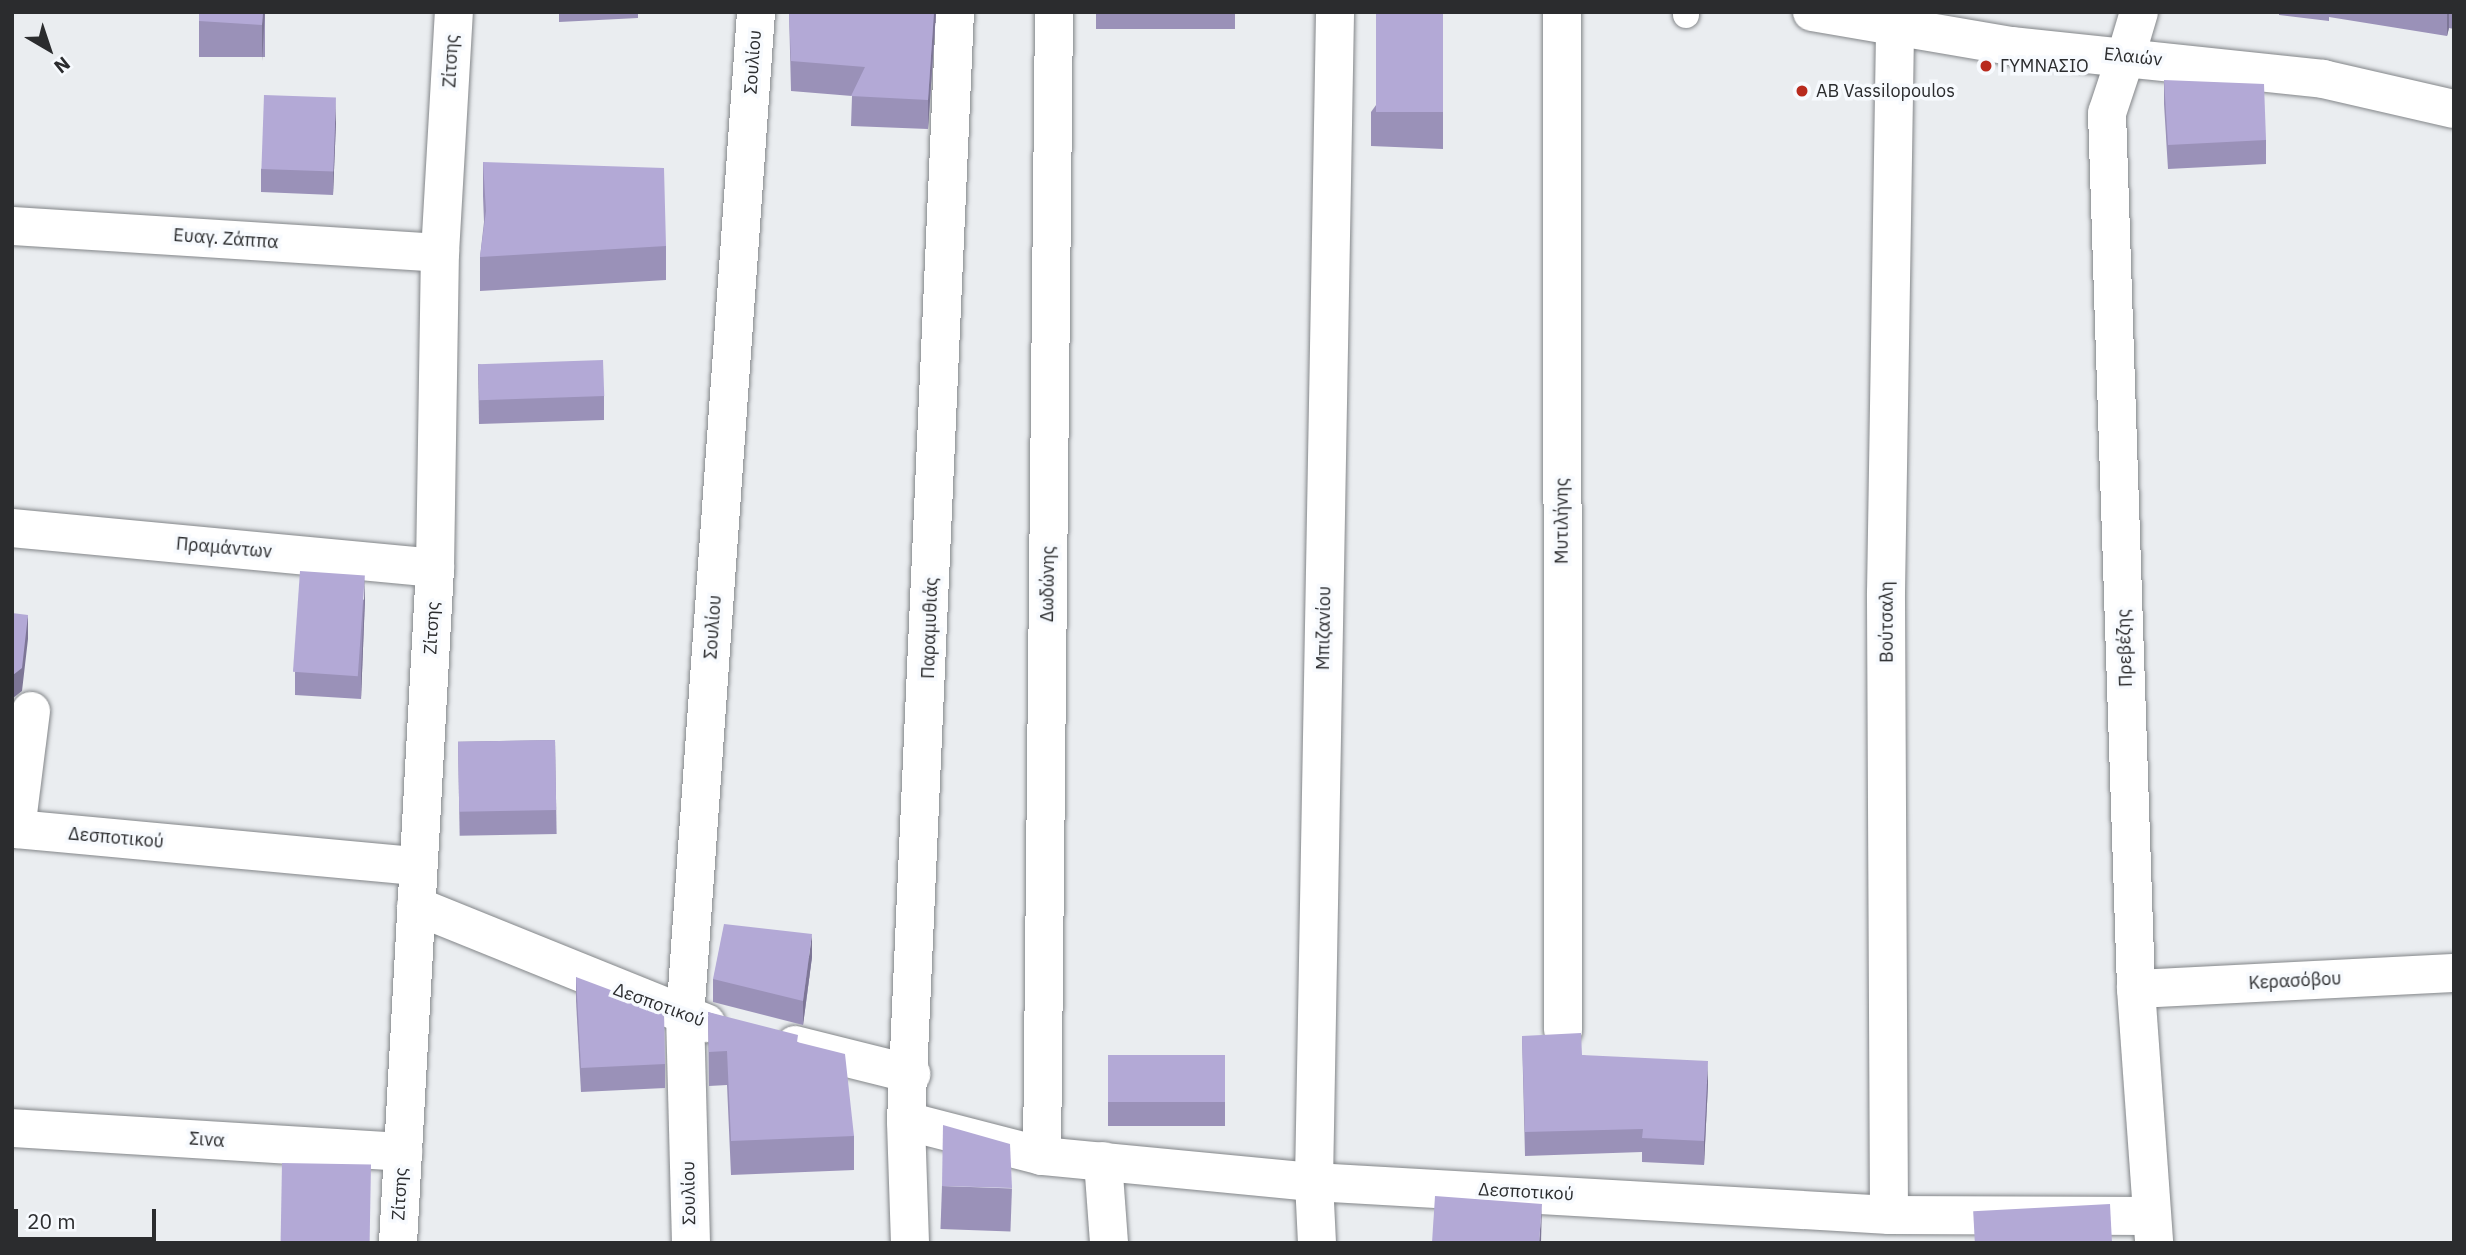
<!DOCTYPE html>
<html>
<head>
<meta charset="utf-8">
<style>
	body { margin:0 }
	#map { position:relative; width:2466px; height:1255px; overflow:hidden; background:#eaedf0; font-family:"IBM Plex Sans",sans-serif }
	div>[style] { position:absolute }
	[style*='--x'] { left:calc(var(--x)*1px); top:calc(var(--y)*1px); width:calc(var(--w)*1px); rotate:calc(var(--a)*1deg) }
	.roads { filter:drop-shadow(0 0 2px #838689) drop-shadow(0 0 2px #838689) }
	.service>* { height:26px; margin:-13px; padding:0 13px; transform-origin:13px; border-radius:13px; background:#fff }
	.minor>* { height:38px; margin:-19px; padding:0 19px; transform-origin:19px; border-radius:19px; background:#fff }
	.tertiary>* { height:38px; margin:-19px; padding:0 19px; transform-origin:19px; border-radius:19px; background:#fff }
	.wall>* { inset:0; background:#9a91b8; transform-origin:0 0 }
	.shaded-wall>* { inset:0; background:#7d7696 }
	.building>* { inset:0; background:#b3a9d6; transform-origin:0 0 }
	.dots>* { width:19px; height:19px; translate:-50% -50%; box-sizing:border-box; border:4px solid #f7fafe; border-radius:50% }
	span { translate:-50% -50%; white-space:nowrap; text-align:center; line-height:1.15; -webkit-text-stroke:7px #f7fafe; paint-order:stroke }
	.street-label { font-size:18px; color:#2b2c2e }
	.poi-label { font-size:18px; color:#2b2c2e }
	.left { translate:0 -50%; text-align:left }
	.frame { position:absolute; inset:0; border:14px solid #2b2c2e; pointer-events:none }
	.north { position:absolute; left:14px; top:14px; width:70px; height:70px; -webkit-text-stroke:5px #f7fafe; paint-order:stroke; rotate:141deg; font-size:19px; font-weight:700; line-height:28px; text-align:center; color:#2b2c2e }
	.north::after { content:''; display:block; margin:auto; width:24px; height:32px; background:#2b2c2e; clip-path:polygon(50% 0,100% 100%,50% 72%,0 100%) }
	.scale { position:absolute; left:14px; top:1209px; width:142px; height:32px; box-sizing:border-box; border:4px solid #2b2c2e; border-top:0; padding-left:9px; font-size:21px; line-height:24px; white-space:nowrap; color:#2b2c2e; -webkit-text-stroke:5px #f7fafe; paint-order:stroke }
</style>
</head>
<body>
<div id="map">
	<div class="roads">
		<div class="service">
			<div style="--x:1686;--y:15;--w:3;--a:-90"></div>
		</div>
		<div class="minor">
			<div style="--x:1562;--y:12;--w:1018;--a:89.94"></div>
			<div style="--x:2126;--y:56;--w:46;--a:-73.5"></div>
			<div style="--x:12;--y:226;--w:429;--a:3.6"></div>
			<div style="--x:12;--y:528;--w:425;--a:5.4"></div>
			<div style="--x:31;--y:711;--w:119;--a:97.2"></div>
			<div style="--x:16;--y:829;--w:404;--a:5.3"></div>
			<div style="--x:416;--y:906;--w:313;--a:22"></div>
			<div style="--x:2136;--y:989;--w:318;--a:-2.9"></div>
			<div style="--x:795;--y:1045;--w:120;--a:14"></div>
			<div style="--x:906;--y:1121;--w:140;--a:14.4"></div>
			<div style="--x:1042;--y:1156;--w:273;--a:5.5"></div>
			<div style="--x:1314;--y:1182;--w:576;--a:3.28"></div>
			<div style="--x:1889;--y:1215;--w:263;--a:0.2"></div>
			<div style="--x:12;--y:1128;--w:392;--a:3.5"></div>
			<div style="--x:1042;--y:1156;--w:1144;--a:-89.4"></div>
			<div style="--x:1103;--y:1161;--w:82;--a:85.8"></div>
			<div style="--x:1889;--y:1215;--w:622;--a:-90.28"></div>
			<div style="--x:1886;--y:593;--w:563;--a:-89.08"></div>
			<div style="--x:398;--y:1243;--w:676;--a:-86.86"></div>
			<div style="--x:435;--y:568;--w:315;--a:-89.1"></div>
			<div style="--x:440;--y:253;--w:241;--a:-86.7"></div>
			<div style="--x:691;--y:1243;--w:225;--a:-91.5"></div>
			<div style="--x:685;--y:1018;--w:1009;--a:-85.96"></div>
			<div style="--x:910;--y:1243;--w:122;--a:-91.9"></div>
			<div style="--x:906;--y:1121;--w:1110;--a:-87.47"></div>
			<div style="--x:1317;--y:1243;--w:61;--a:-92.8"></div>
			<div style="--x:1314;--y:1182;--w:1170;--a:-88.97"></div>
		</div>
		<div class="tertiary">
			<div style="--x:1812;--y:12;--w:202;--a:9.7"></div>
			<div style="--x:2011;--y:46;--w:314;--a:6"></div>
			<div style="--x:2323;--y:79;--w:134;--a:12.9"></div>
			<div style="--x:2126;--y:56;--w:60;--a:108.4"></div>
			<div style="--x:2107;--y:113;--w:876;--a:88.1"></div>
			<div style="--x:2136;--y:989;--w:255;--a:85.9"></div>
		</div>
	</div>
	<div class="wall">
		<div style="left:199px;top:12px;width:66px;height:45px"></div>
		<div style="clip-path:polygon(559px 12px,638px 12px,638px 18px,559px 22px)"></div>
		<div style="clip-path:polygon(789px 12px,936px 12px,928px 129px,851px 126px,852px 96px,791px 91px)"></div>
		<div style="left:1096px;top:12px;width:139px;height:17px"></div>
		<div style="clip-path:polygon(1443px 12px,1443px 149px,1371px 146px,1371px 112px)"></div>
		<div style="clip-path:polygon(2279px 12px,2454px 12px,2454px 29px,2449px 28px,2447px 36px,2329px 17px,2329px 21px,2279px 15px)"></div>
		<div style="clip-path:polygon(2164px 80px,2266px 140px,2266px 164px,2168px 169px,2164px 104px)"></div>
		<div style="clip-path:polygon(336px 122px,333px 195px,261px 192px,261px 169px)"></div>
		<div style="clip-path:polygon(483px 162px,666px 246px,666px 280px,480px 291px,480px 257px,484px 222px,483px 196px)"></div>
		<div style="clip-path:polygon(478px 364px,604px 396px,604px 420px,479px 424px)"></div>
		<div style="clip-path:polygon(365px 598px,361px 699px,295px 695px,295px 672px)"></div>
		<div style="left:555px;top:740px;width:94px;height:97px;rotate:89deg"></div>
		<div style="clip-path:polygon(812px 957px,803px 1025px,713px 1002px,713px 979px)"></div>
		<div style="clip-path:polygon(576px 977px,665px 1064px,665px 1088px,581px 1092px,576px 1001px)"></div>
		<div style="clip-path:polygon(708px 1012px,798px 1042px,854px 1136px,854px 1170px,731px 1175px,727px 1085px,709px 1086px)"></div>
		<div style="clip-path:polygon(1522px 1036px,1582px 1055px,1708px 1084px,1704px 1165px,1642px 1162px,1642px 1152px,1525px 1156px)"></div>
		<div style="left:1225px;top:1055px;width:71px;height:117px;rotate:90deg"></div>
		<div style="left:942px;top:1186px;width:70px;height:43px;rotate:2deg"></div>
	</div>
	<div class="shaded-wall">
		<div style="clip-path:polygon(263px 12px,265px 12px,262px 61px,262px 25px)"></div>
		<div style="clip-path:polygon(934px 12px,936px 12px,928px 129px,928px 100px)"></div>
		<div style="clip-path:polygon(2447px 12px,2449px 12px,2449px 28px,2447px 36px)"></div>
		<div style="clip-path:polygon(336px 98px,336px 122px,333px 195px,333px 172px)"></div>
		<div style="clip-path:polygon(365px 575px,365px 598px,361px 699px,361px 675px)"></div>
		<div style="clip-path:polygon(28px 615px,28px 639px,22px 691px,13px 698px,12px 703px,12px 679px)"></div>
		<div style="clip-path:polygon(812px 934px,812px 957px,803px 1025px,803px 1001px)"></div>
		<div style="clip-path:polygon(1708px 1061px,1708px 1084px,1704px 1165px,1704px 1141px)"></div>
		<div style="clip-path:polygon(1542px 1204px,1541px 1243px,1539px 1243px)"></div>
	</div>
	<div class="building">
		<div style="clip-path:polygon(199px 12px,263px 12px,262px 25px,199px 21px)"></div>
		<div style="clip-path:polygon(789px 12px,934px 12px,928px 100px,851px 96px,865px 67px,791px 61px)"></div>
		<div style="left:1376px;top:12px;width:67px;height:100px"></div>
		<div style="clip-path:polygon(2164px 80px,2264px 84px,2266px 140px,2168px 145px)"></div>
		<div style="left:264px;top:95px;width:72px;height:74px;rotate:2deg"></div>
		<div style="clip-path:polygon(483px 162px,664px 168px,666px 246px,480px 257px,486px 211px)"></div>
		<div style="left:603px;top:360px;width:36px;height:125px;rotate:88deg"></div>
		<div style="left:300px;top:571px;width:65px;height:101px;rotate:4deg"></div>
		<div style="clip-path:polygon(12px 613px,28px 615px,22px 668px,13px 675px,12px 679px)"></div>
		<div style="left:555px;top:740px;width:70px;height:97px;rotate:89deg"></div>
		<div style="clip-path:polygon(724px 924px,812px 934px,803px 1001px,713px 979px)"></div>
		<div style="clip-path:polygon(576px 977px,664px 1010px,665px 1064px,581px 1068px)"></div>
		<div style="clip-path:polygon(708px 1012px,798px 1035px,797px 1042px,845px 1054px,854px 1136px,731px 1141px,727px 1051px,709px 1052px)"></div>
		<div style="clip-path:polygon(1581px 1033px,1582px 1055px,1708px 1061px,1704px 1141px,1642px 1138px,1643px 1129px,1525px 1132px,1522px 1036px)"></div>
		<div style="left:1225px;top:1055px;width:47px;height:117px;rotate:90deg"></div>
		<div style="clip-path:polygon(943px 1125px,1010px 1144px,1012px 1188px,942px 1186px)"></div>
		<div style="left:282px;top:1163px;width:89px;height:80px;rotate:1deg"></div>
		<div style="clip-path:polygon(1435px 1196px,1542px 1204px,1539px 1243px,1432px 1243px)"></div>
		<div style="left:2110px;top:1204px;width:39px;height:137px;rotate:87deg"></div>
	</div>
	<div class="dots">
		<div style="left:1986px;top:66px;background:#b82a1d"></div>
		<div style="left:1802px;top:91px;background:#b82a1d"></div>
	</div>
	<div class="street-label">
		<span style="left:2133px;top:57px;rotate:6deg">Ελαιών</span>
		<span style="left:451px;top:61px;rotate:-87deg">Ζίτσης</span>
		<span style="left:753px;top:62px;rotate:-86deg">Σουλίου</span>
		<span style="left:226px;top:239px;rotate:4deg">Ευαγ. Ζάππα</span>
		<span style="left:1562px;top:521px;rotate:-90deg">Μυτιλήνης</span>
		<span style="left:224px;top:548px;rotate:5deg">Πραμάντων</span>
		<span style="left:1048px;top:584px;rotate:-89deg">Δωδώνης</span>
		<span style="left:1887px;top:622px;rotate:-90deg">Βούτσαλη</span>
		<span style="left:713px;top:627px;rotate:-86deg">Σουλίου</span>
		<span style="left:432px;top:628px;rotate:-87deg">Ζίτσης</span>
		<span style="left:930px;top:628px;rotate:-88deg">Παραμυθιάς</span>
		<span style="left:1324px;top:628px;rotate:-89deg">Μπιζανίου</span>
		<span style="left:2125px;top:648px;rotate:-92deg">Πρεβέζης</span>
		<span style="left:116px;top:838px;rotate:5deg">Δεσποτικού</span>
		<span style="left:2295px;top:981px;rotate:-3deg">Κερασόβου</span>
		<span style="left:659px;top:1005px;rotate:20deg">Δεσποτικού</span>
		<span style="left:207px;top:1140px;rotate:4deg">Σινα</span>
		<span style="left:1526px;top:1192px;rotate:3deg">Δεσποτικού</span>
		<span style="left:689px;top:1193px;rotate:-91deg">Σουλίου</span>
		<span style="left:400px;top:1194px;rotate:-87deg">Ζίτσης</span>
	</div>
	<div class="poi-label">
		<span class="left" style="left:2000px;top:66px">ΓΥΜΝΑΣΙΟ</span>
		<span class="left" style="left:1816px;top:91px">AB Vassilopoulos</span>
	</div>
	<div class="frame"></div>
	<div class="north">N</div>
	<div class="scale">20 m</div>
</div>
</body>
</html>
